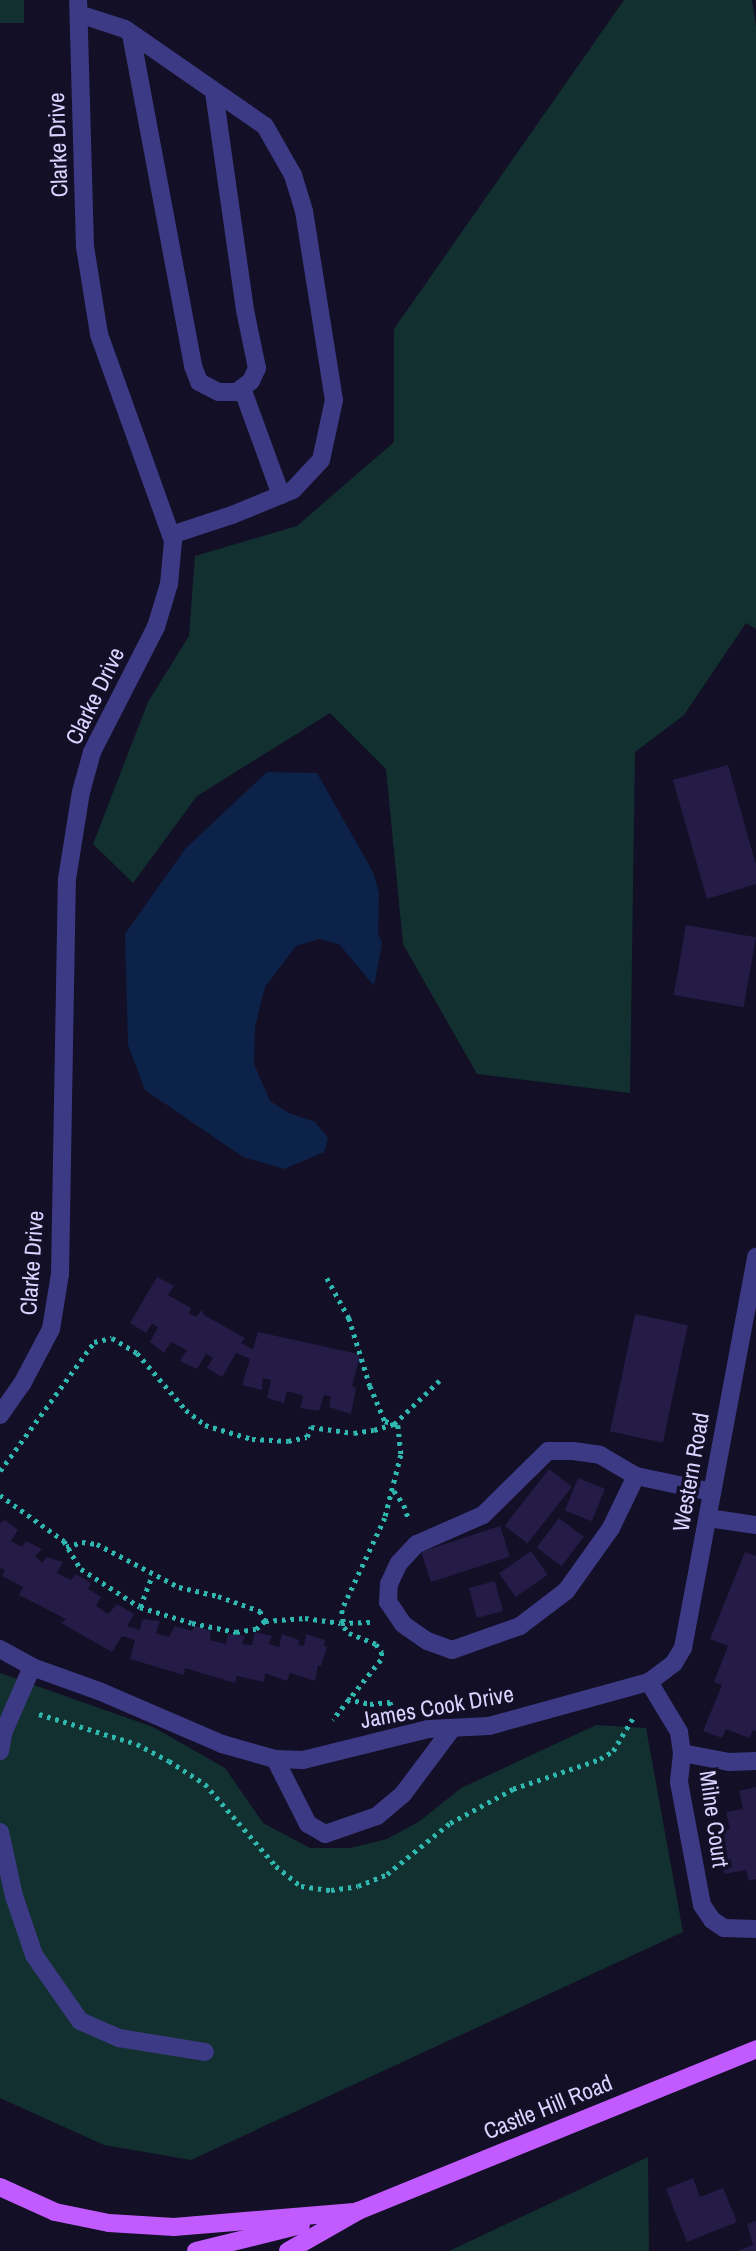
<!DOCTYPE html>
<html>
<head>
<meta charset="utf-8">
<style>
	body { margin:0 }
	#map { position:relative; width:756px; height:2251px; overflow:hidden; background:#130f26; font-family:"Archivo Narrow",sans-serif }
	div>[style] { position:absolute }
	[style*='--x'] { left:calc(var(--x)*1px); top:calc(var(--y)*1px); width:calc(var(--w)*1px); rotate:calc(var(--a)*1deg) }
	.green>* { inset:0; background:#12302f; transform-origin:0 0 }
	.water>* { inset:0; background:#0c2248 }
	.building>* { inset:0; background:#241b47; transform-origin:0 0 }
	.path>* { height:4.5px; margin-top:-2.25px; transform-origin:0; background:repeating-linear-gradient(90deg,#2fb8b0 0 3.5px,transparent 0 8.5px) }
	.minor>* { height:18px; margin:-9px; padding:0 9px; transform-origin:9px; border-radius:9px; background:#3d3a85 }
	.major>* { height:18px; margin:-9px; padding:0 9px; transform-origin:9px; border-radius:9px; background:#c25bff }
	span { translate:-50% -50%; white-space:nowrap; text-align:center; line-height:1.15; -webkit-text-stroke:7px #130f26; paint-order:stroke }
	.street-label { font-size:23px; color:#d9d4ff }
</style>
</head>
<body>
<div id="map">
	<div class="green">
		<div style="left:0;top:0;width:24px;height:23px"></div>
		<div style="clip-path:polygon(624px 0,752px 0,756px 26px,756px 629px,746px 623px,684px 715px,635px 752px,630px 1093px,477px 1074px,403px 944px,386px 769px,330px 713px,197px 796px,133px 883px,93px 844px,148px 702px,189px 636px,195px 556px,297px 526px,394px 442px,394px 329px)"></div>
		<div style="clip-path:polygon(0 1673px,153px 1727px,225px 1768px,263px 1823px,310px 1848px,350px 1848px,387px 1839px,420px 1821px,461px 1788px,596px 1725px,646px 1728px,683px 1932px,191px 2160px,104px 2145px,0 2098px)"></div>
		<div style="clip-path:polygon(648px 2157px,649px 2251px,449px 2251px)"></div>
	</div>
	<div class="water">
		<div style="clip-path:polygon(267px 772px,317px 773px,373px 872px,379px 893px,378px 933px,382px 943px,374px 986px,339px 944px,319px 939px,296px 946px,265px 987px,255px 1027px,254px 1064px,270px 1101px,289px 1113px,315px 1122px,328px 1138px,324px 1152px,284px 1169px,243px 1157px,145px 1090px,128px 1045px,125px 934px,185px 849px)"></div>
	</div>
	<div class="building">
		<div style="clip-path:polygon(728px 765px,756px 865px,756px 884px,707px 899px,673px 780px)"></div>
		<div style="left:686px;top:925px;width:71px;height:71px;rotate:10deg"></div>
		<div style="clip-path:polygon(157px 1277px,174px 1286px,168px 1295px,191px 1308px,189px 1313px,196px 1317px,202px 1310px,204px 1315px,245px 1338px,241px 1343px,253px 1349px,258px 1332px,354px 1353px,360px 1357px,352px 1386px,356px 1388px,351px 1414px,329px 1407px,331px 1397px,324px 1395px,319px 1411px,300px 1408px,303px 1396px,287px 1391px,284px 1403px,267px 1398px,271px 1380px,263px 1378px,262px 1390px,242px 1385px,250px 1359px,236px 1353px,222px 1377px,207px 1368px,213px 1358px,206px 1354px,197px 1369px,180px 1361px,187px 1350px,171px 1342px,164px 1353px,150px 1342px,158px 1327px,152px 1324px,146px 1333px,130px 1323px)"></div>
		<div style="left:635px;top:1314px;width:54px;height:120px;rotate:12deg"></div>
		<div style="left:549px;top:1469px;width:29px;height:72px;rotate:38deg"></div>
		<div style="left:578px;top:1478px;width:29px;height:35px;rotate:22deg"></div>
		<div style="left:559px;top:1518px;width:31px;height:37px;rotate:37deg"></div>
		<div style="clip-path:polygon(5px 1520px,18px 1530px,11px 1541px,22px 1547px,26px 1541px,42px 1549px,35px 1556px,42px 1563px,47px 1557px,63px 1562px,57px 1573px,71px 1580px,76px 1574px,91px 1583px,88px 1589px,101px 1597px,96px 1606px,108px 1614px,117px 1604px,134px 1614px,127px 1626px,140px 1630px,142px 1619px,160px 1621px,156px 1633px,169px 1637px,175px 1626px,192px 1631px,195px 1626px,211px 1631px,210px 1640px,226px 1644px,228px 1634px,245px 1636px,242px 1644px,252px 1645px,255px 1632px,272px 1636px,269px 1644px,279px 1647px,282px 1634px,299px 1640px,298px 1645px,304px 1646px,306px 1634px,325px 1640px,324px 1646px,327px 1647px,321px 1666px,318px 1665px,315px 1681px,290px 1673px,287px 1681px,265px 1673px,264px 1682px,237px 1676px,235px 1683px,185px 1668px,184px 1675px,130px 1659px,135px 1640px,122px 1636px,112px 1652px,61px 1623px,66px 1619px,19px 1595px,23px 1587px,2px 1576px,5px 1570px,0 1568px,0 1523px)"></div>
		<div style="left:500px;top:1526px;width:32px;height:83px;rotate:72deg"></div>
		<div style="left:531px;top:1551px;width:29px;height:39px;rotate:55deg"></div>
		<div style="clip-path:polygon(745px 1552px,756px 1556px,756px 1731px,753px 1730px,749px 1738px,726px 1729px,722px 1738px,703px 1731px,722px 1685px,714px 1682px,728px 1646px,710px 1639px)"></div>
		<div style="left:495px;top:1581px;width:31px;height:27px;rotate:75deg"></div>
		<div style="clip-path:polygon(756px 1787px,756px 1879px,749px 1881px,746px 1870px,724px 1874px,715px 1832px,730px 1829px,726px 1812px,743px 1809px,739px 1791px)"></div>
		<div style="clip-path:polygon(693px 2178px,700px 2197px,723px 2188px,737px 2222px,687px 2242px,666px 2189px)"></div>
		<div style="clip-path:polygon(756px 2221px,756px 2251px,737px 2251px,753px 2245px,747px 2224px)"></div>
	</div>
	<div class="path">
		<div style="--x:327;--y:1278;--w:46;--a:61.2"></div>
		<div style="--x:349;--y:1318;--w:71;--a:72.8"></div>
		<div style="--x:370;--y:1386;--w:38;--a:67"></div>
		<div style="--x:385;--y:1421;--w:14;--a:17"></div>
		<div style="--x:398;--y:1425;--w:30;--a:84"></div>
		<div style="--x:401;--y:1455;--w:65;--a:104.3"></div>
		<div style="--x:385;--y:1518;--w:102;--a:115.1"></div>
		<div style="--x:342;--y:1610;--w:17;--a:83"></div>
		<div style="--x:344;--y:1627;--w:8;--a:50"></div>
		<div style="--x:349;--y:1633;--w:29;--a:22"></div>
		<div style="--x:376;--y:1644;--w:10;--a:53"></div>
		<div style="--x:382;--y:1652;--w:8;--a:97"></div>
		<div style="--x:381;--y:1660;--w:77;--a:128.7"></div>
		<div style="--x:0;--y:1471;--w:160;--a:-53.9"></div>
		<div style="--x:94;--y:1342;--w:18;--a:-13"></div>
		<div style="--x:112;--y:1338;--w:29;--a:31"></div>
		<div style="--x:137;--y:1353;--w:75;--a:49.3"></div>
		<div style="--x:186;--y:1410;--w:24;--a:38"></div>
		<div style="--x:205;--y:1425;--w:49;--a:16.6"></div>
		<div style="--x:252;--y:1439;--w:36;--a:3"></div>
		<div style="--x:288;--y:1441;--w:19;--a:-12"></div>
		<div style="--x:307;--y:1437;--w:11;--a:-68"></div>
		<div style="--x:311;--y:1427;--w:43;--a:7.9"></div>
		<div style="--x:354;--y:1433;--w:20;--a:-9"></div>
		<div style="--x:374;--y:1430;--w:21;--a:-17"></div>
		<div style="--x:394;--y:1424;--w:65;--a:-43.8"></div>
		<div style="--x:394;--y:1491;--w:17;--a:54"></div>
		<div style="--x:404;--y:1505;--w:16;--a:72"></div>
		<div style="--x:0;--y:1495;--w:79;--a:35.7"></div>
		<div style="--x:64;--y:1541;--w:33;--a:59"></div>
		<div style="--x:81;--y:1569;--w:70;--a:32.8"></div>
		<div style="--x:140;--y:1607;--w:54;--a:17.1"></div>
		<div style="--x:192;--y:1623;--w:45;--a:11.6"></div>
		<div style="--x:236;--y:1632;--w:20;--a:-9"></div>
		<div style="--x:256;--y:1629;--w:12;--a:-42"></div>
		<div style="--x:265;--y:1621;--w:40;--a:-4.3"></div>
		<div style="--x:305;--y:1618;--w:36;--a:8"></div>
		<div style="--x:341;--y:1623;--w:29;--a:-2"></div>
		<div style="--x:66;--y:1547;--w:17;--a:-17"></div>
		<div style="--x:82;--y:1542;--w:15;--a:8"></div>
		<div style="--x:97;--y:1544;--w:93;--a:27.7"></div>
		<div style="--x:179;--y:1587;--w:40;--a:13"></div>
		<div style="--x:218;--y:1596;--w:45;--a:19.7"></div>
		<div style="--x:260;--y:1611;--w:11;--a:63"></div>
		<div style="--x:140;--y:1607;--w:33;--a:-69"></div>
		<div style="--x:347;--y:1699;--w:24;--a:12"></div>
		<div style="--x:370;--y:1704;--w:20;--a:-6"></div>
		<div style="--x:390;--y:1702;--w:12;--a:70"></div>
		<div style="--x:39;--y:1714;--w:102;--a:17"></div>
		<div style="--x:137;--y:1744;--w:36;--a:28"></div>
		<div style="--x:169;--y:1761;--w:43;--a:32.6"></div>
		<div style="--x:205;--y:1784;--w:108;--a:49.1"></div>
		<div style="--x:276;--y:1866;--w:32;--a:39"></div>
		<div style="--x:301;--y:1886;--w:30;--a:8"></div>
		<div style="--x:331;--y:1890;--w:27;--a:-8"></div>
		<div style="--x:358;--y:1886;--w:31;--a:-22"></div>
		<div style="--x:387;--y:1874;--w:81;--a:-39"></div>
		<div style="--x:450;--y:1823;--w:72;--a:-28.4"></div>
		<div style="--x:513;--y:1789;--w:92;--a:-19"></div>
		<div style="--x:600;--y:1759;--w:15;--a:-32"></div>
		<div style="--x:613;--y:1751;--w:39;--a:-59"></div>
	</div>
	<div class="minor">
		<div style="--x:79;--y:14;--w:48;--a:18.1"></div>
		<div style="--x:125;--y:29;--w:170;--a:34.7"></div>
		<div style="--x:265;--y:126;--w:56;--a:60.3"></div>
		<div style="--x:293;--y:175;--w:38;--a:73"></div>
		<div style="--x:304;--y:211;--w:191;--a:81"></div>
		<div style="--x:334;--y:400;--w:61;--a:102.2"></div>
		<div style="--x:321;--y:460;--w:41;--a:133"></div>
		<div style="--x:293;--y:490;--w:66;--a:157.7"></div>
		<div style="--x:232;--y:515;--w:64;--a:161.8"></div>
		<div style="--x:131;--y:34;--w:338;--a:79.4"></div>
		<div style="--x:193;--y:366;--w:17;--a:69"></div>
		<div style="--x:199;--y:382;--w:22;--a:27"></div>
		<div style="--x:219;--y:392;--w:18;--a:0"></div>
		<div style="--x:237;--y:392;--w:18;--a:-38"></div>
		<div style="--x:251;--y:381;--w:14;--a:-65"></div>
		<div style="--x:257;--y:368;--w:59;--a:-101.7"></div>
		<div style="--x:245;--y:310;--w:221;--a:-98.1"></div>
		<div style="--x:242;--y:388;--w:114;--a:70"></div>
		<div style="--x:0;--y:1415;--w:38;--a:-55"></div>
		<div style="--x:22;--y:1384;--w:62;--a:-62.2"></div>
		<div style="--x:51;--y:1329;--w:56;--a:-80.7"></div>
		<div style="--x:60;--y:1274;--w:395;--a:-89"></div>
		<div style="--x:67;--y:879;--w:88;--a:-80.9"></div>
		<div style="--x:81;--y:792;--w:41;--a:-74.6"></div>
		<div style="--x:92;--y:752;--w:140;--a:-62.9"></div>
		<div style="--x:156;--y:627;--w:45;--a:-73.2"></div>
		<div style="--x:169;--y:584;--w:43;--a:-84.7"></div>
		<div style="--x:173;--y:541;--w:220;--a:-109.7"></div>
		<div style="--x:99;--y:334;--w:88;--a:-99.1"></div>
		<div style="--x:85;--y:247;--w:247;--a:-91.6"></div>
		<div style="--x:636;--y:1476;--w:58;--a:115.7"></div>
		<div style="--x:611;--y:1528;--w:77;--a:125.5"></div>
		<div style="--x:566;--y:1591;--w:58;--a:142.7"></div>
		<div style="--x:520;--y:1626;--w:72;--a:160.6"></div>
		<div style="--x:452;--y:1650;--w:27;--a:-160"></div>
		<div style="--x:427;--y:1641;--w:29;--a:-145"></div>
		<div style="--x:403;--y:1624;--w:27;--a:-124"></div>
		<div style="--x:388;--y:1602;--w:18;--a:-87"></div>
		<div style="--x:389;--y:1584;--w:23;--a:-65"></div>
		<div style="--x:399;--y:1563;--w:26;--a:-47"></div>
		<div style="--x:417;--y:1544;--w:72;--a:-23.7"></div>
		<div style="--x:483;--y:1515;--w:91;--a:-44.6"></div>
		<div style="--x:548;--y:1451;--w:25;--a:0"></div>
		<div style="--x:573;--y:1451;--w:27;--a:8"></div>
		<div style="--x:600;--y:1455;--w:42;--a:30.3"></div>
		<div style="--x:636;--y:1476;--w:78;--a:11.9"></div>
		<div style="--x:708;--y:1518;--w:49;--a:8.3"></div>
		<div style="--x:0;--y:1649;--w:37;--a:29"></div>
		<div style="--x:32;--y:1667;--w:71;--a:19.7"></div>
		<div style="--x:99;--y:1691;--w:134;--a:23.3"></div>
		<div style="--x:222;--y:1744;--w:55;--a:15.8"></div>
		<div style="--x:275;--y:1759;--w:28;--a:2"></div>
		<div style="--x:303;--y:1760;--w:129;--a:-13.9"></div>
		<div style="--x:428;--y:1729;--w:61;--a:-2.8"></div>
		<div style="--x:489;--y:1726;--w:166;--a:-15.4"></div>
		<div style="--x:649;--y:1682;--w:31;--a:-37"></div>
		<div style="--x:674;--y:1663;--w:17;--a:-59"></div>
		<div style="--x:683;--y:1648;--w:398;--a:-79.4"></div>
		<div style="--x:649;--y:1682;--w:58;--a:59"></div>
		<div style="--x:679;--y:1732;--w:21;--a:82"></div>
		<div style="--x:682;--y:1753;--w:29;--a:96"></div>
		<div style="--x:679;--y:1782;--w:125;--a:79.4"></div>
		<div style="--x:702;--y:1905;--w:18;--a:56"></div>
		<div style="--x:712;--y:1920;--w:14;--a:34"></div>
		<div style="--x:724;--y:1928;--w:32;--a:2"></div>
		<div style="--x:0;--y:1751;--w:20;--a:-79"></div>
		<div style="--x:4;--y:1731;--w:70;--a:-66.4"></div>
		<div style="--x:682;--y:1753;--w:48;--a:10.8"></div>
		<div style="--x:729;--y:1762;--w:27;--a:-2"></div>
		<div style="--x:275;--y:1759;--w:73;--a:63.1"></div>
		<div style="--x:308;--y:1824;--w:20;--a:30"></div>
		<div style="--x:325;--y:1834;--w:55;--a:-19.1"></div>
		<div style="--x:377;--y:1816;--w:34;--a:-40"></div>
		<div style="--x:403;--y:1794;--w:80;--a:-53.1"></div>
		<div style="--x:0;--y:1832;--w:66;--a:77.7"></div>
		<div style="--x:14;--y:1896;--w:62;--a:71.3"></div>
		<div style="--x:34;--y:1955;--w:80;--a:55.1"></div>
		<div style="--x:80;--y:2021;--w:43;--a:23.6"></div>
		<div style="--x:119;--y:2038;--w:87;--a:9.2"></div>
	</div>
	<div class="major">
		<div style="--x:0;--y:2187;--w:60;--a:24.4"></div>
		<div style="--x:55;--y:2212;--w:55;--a:11.5"></div>
		<div style="--x:109;--y:2223;--w:65;--a:3.5"></div>
		<div style="--x:174;--y:2227;--w:178;--a:-4.8"></div>
		<div style="--x:196;--y:2251;--w:108;--a:-13.9"></div>
		<div style="--x:288;--y:2251;--w:81;--a:-29.7"></div>
		<div style="--x:358;--y:2211;--w:430;--a:-22.1"></div>
	</div>
	<div class="street-label">
		<span style="left:58px;top:145px;rotate:-92deg">Clarke Drive</span>
		<span style="left:95px;top:696px;rotate:-64deg">Clarke Drive</span>
		<span style="left:32px;top:1263px;rotate:-86deg">Clarke Drive</span>
		<span style="left:691px;top:1472px;rotate:-80deg">Western Road</span>
		<span style="left:437px;top:1707px;rotate:-10deg">James Cook Drive</span>
		<span style="left:714px;top:1819px;rotate:82deg">Milne Court</span>
		<span style="left:548px;top:2107px;rotate:-22deg">Castle Hill Road</span>
	</div>
</div>
</body>
</html>
